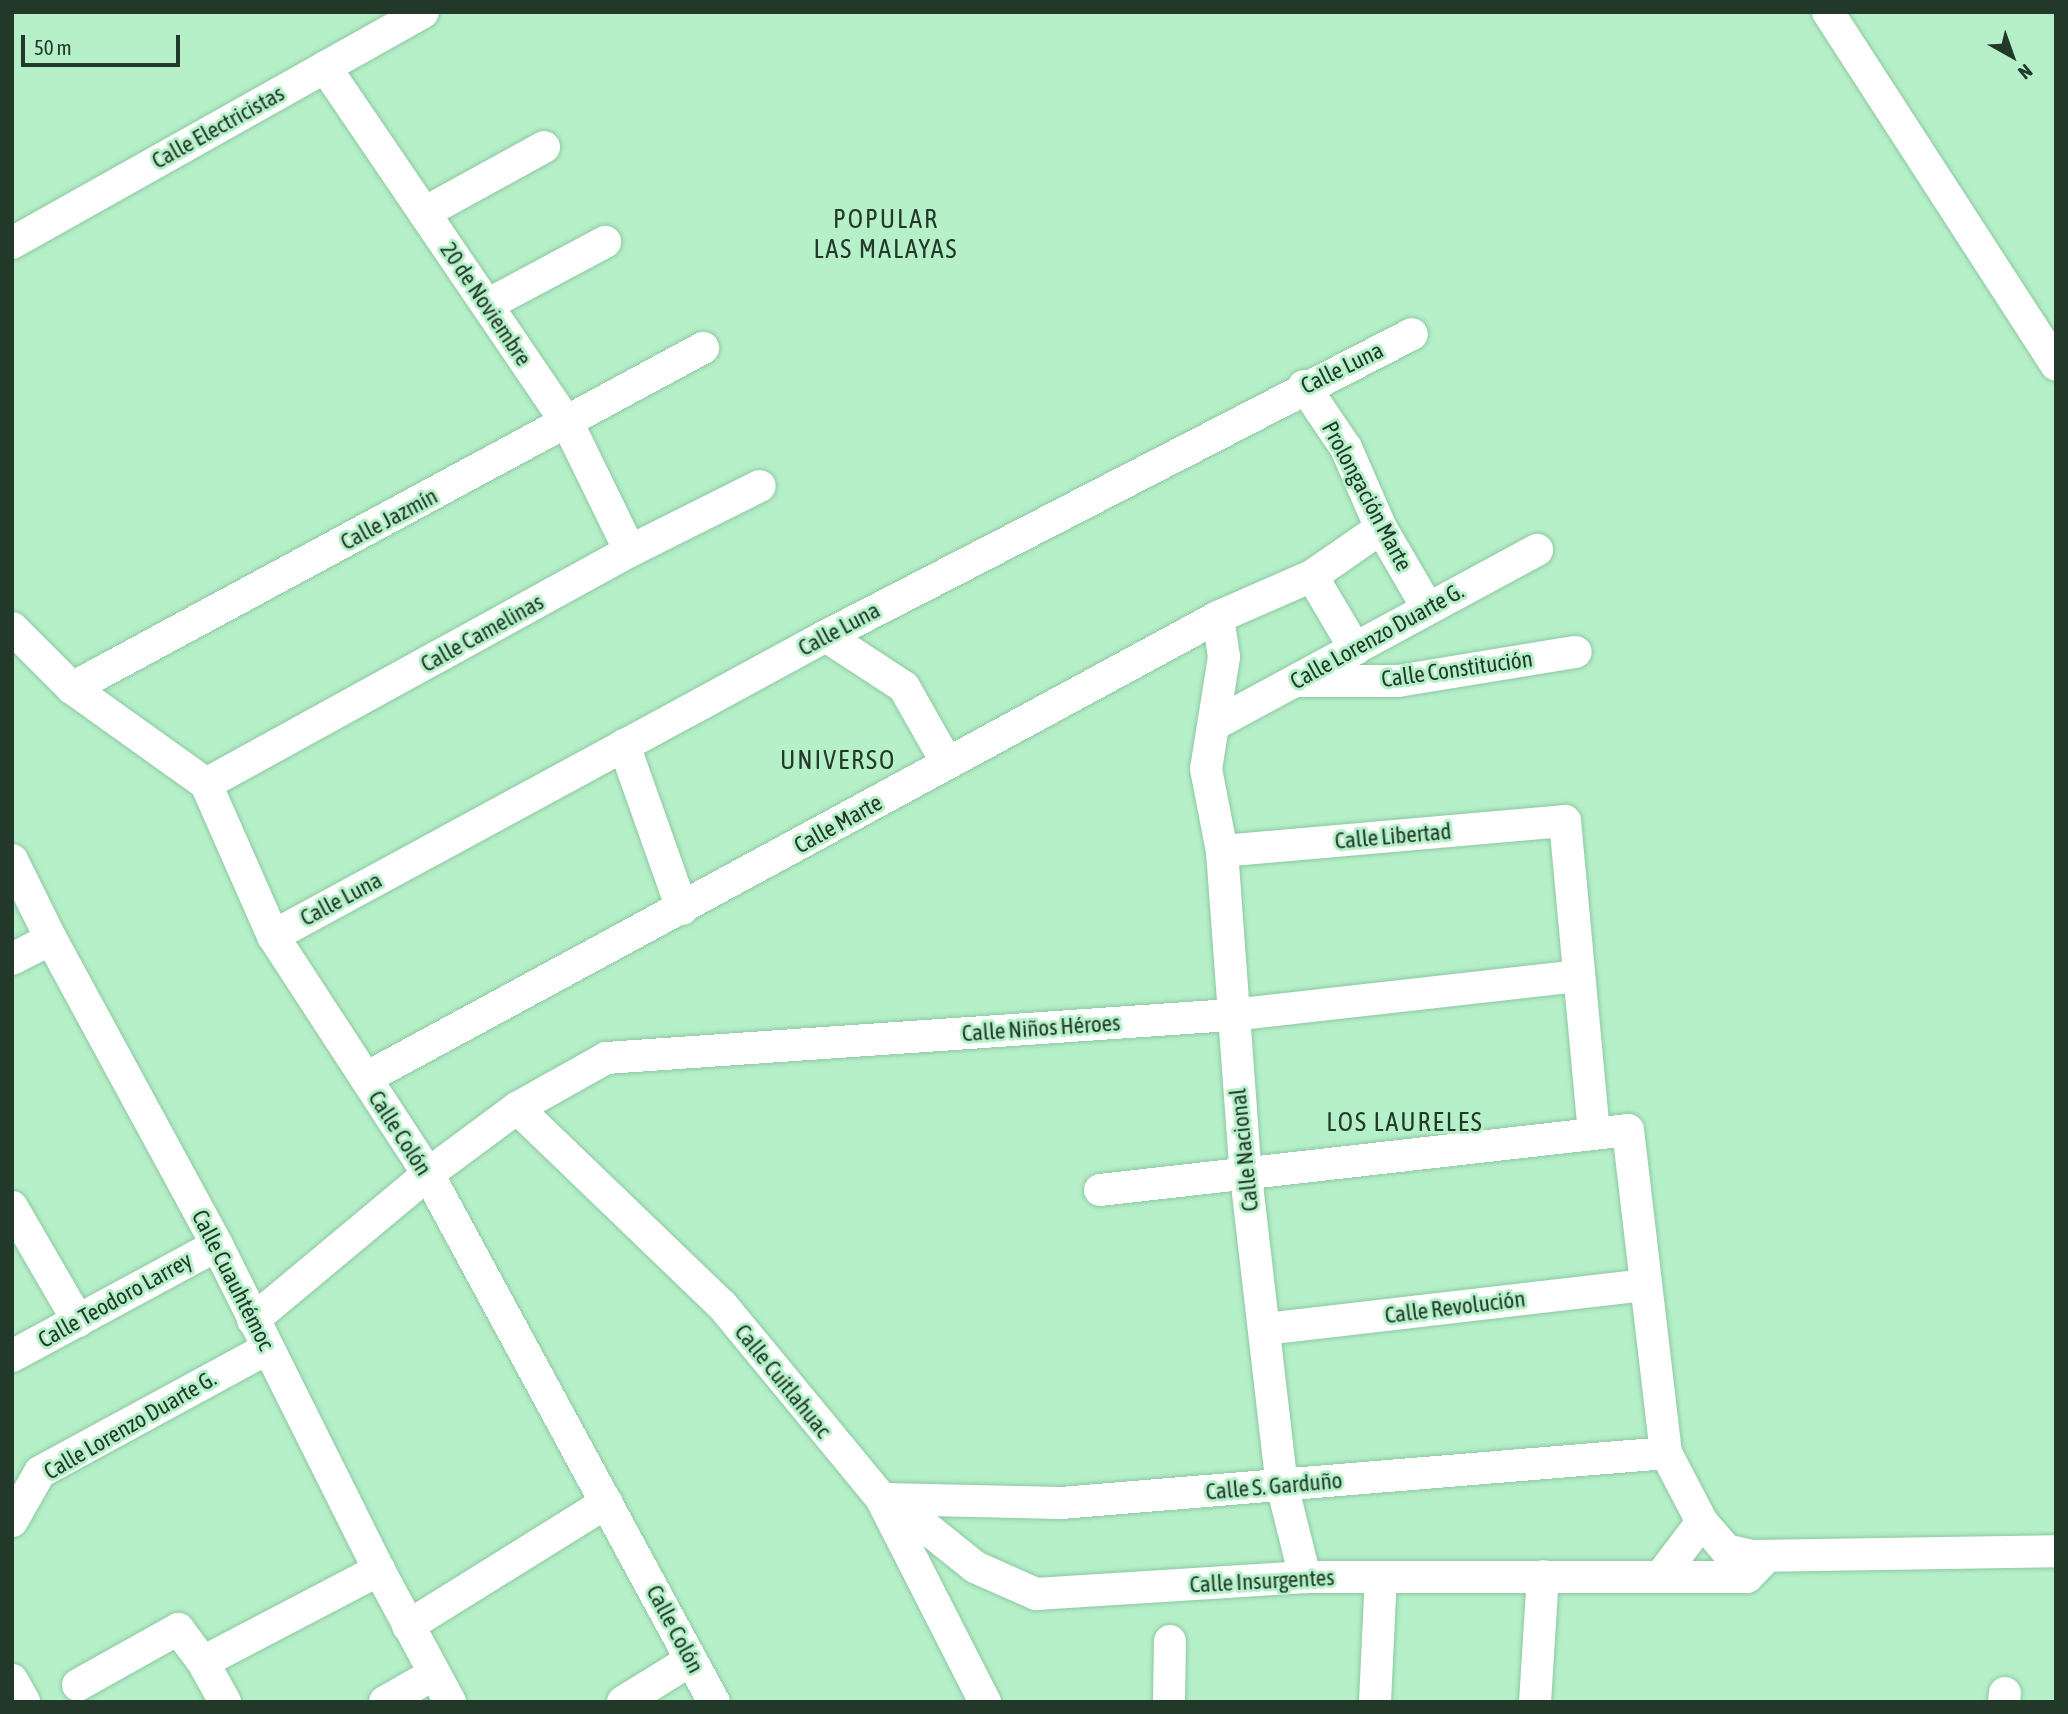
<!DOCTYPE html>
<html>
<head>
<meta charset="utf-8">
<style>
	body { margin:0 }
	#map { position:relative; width:2068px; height:1714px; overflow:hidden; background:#b5f0c9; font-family:"Asap Condensed",sans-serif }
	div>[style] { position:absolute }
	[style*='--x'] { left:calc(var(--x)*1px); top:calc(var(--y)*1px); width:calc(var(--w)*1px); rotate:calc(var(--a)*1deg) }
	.roads { filter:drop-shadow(0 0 2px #8ec8a2) drop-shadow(0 0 2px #8ec8a2) }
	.minor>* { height:32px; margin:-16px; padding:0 16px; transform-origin:16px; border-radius:16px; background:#fff }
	span { translate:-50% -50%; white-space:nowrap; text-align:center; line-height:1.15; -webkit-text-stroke:6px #b5f0c9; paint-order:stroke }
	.street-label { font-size:23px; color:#22392a }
	.quarter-label { font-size:26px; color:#22392a; letter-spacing:2px }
	.frame { position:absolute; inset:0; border:14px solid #22392a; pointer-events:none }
	.north { position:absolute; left:1977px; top:21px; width:70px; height:70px; -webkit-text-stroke:5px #b5f0c9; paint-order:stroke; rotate:140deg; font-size:19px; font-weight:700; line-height:28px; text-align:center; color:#22392a }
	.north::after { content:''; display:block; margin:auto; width:24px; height:32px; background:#22392a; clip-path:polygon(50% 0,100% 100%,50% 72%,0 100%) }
	.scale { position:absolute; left:21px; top:35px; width:159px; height:32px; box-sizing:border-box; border:4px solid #22392a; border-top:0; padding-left:9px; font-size:21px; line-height:24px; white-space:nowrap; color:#22392a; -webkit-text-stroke:5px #b5f0c9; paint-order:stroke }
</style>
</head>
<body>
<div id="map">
	<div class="roads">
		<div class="minor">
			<div style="--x:1828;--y:12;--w:420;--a:57.1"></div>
			<div style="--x:325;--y:67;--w:432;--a:55.8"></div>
			<div style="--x:568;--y:424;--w:141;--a:64"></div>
			<div style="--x:424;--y:213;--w:137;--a:-28.8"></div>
			<div style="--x:12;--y:243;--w:471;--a:-29.3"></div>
			<div style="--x:487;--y:305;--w:134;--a:-28.1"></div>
			<div style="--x:1304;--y:386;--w:75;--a:55.9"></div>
			<div style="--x:1346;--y:448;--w:87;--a:66.4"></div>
			<div style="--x:1381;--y:528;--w:91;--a:59.8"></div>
			<div style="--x:1312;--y:576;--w:85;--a:59.5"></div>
			<div style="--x:1218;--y:617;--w:40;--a:81.5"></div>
			<div style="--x:1224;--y:657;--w:113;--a:99.1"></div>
			<div style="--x:1206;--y:769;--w:84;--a:79"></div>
			<div style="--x:1222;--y:851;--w:326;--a:85.8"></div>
			<div style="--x:1246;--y:1176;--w:311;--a:83.4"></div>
			<div style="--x:1282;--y:1485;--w:95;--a:76"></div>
			<div style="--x:12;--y:628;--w:85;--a:45"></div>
			<div style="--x:72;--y:688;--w:165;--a:35.6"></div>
			<div style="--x:206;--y:784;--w:166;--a:66.2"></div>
			<div style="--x:273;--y:936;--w:284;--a:56.9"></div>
			<div style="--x:428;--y:1174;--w:600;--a:61.56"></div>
			<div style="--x:826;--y:636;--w:93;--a:33.2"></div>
			<div style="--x:904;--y:687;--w:87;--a:60.5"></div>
			<div style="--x:1300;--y:681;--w:98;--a:0"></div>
			<div style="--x:1398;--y:681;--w:180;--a:-9.3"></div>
			<div style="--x:72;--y:688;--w:717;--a:-28.32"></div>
			<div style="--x:1217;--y:723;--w:364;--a:-28.4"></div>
			<div style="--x:624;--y:745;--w:174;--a:70.5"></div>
			<div style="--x:206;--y:784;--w:484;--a:-28.8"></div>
			<div style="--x:630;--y:551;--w:145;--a:-26.6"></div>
			<div style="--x:1222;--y:851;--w:344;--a:-5"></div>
			<div style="--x:1565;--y:821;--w:314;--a:84.7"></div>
			<div style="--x:12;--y:860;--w:88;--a:63.7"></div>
			<div style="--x:51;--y:939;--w:348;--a:61.5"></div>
			<div style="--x:217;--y:1245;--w:363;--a:63.5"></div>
			<div style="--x:379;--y:1570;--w:150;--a:61.7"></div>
			<div style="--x:273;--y:936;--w:629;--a:-28.48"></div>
			<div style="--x:826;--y:636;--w:659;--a:-27.26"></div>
			<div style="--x:12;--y:959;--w:44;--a:-27.1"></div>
			<div style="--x:366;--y:1078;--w:969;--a:-28.42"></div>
			<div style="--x:1218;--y:617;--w:103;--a:-23.6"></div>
			<div style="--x:1312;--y:576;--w:84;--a:-34.8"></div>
			<div style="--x:517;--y:1108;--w:284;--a:43.9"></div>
			<div style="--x:722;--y:1305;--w:250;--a:50.5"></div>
			<div style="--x:881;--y:1498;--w:229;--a:63"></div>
			<div style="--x:1100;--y:1190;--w:531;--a:-6.48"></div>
			<div style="--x:1628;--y:1130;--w:325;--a:83.3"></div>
			<div style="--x:1666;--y:1453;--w:78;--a:62.4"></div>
			<div style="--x:1702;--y:1522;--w:68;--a:127.2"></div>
			<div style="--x:12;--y:1207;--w:132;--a:59.9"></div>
			<div style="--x:253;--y:1320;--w:228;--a:-39.8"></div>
			<div style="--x:428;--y:1174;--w:111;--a:-36.6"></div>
			<div style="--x:517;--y:1108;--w:102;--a:-29.3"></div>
			<div style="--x:606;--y:1058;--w:626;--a:-3.94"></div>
			<div style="--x:1231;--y:1015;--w:348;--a:-6.4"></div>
			<div style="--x:1265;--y:1329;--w:383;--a:-6.6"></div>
			<div style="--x:12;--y:1356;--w:233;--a:-28.4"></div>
			<div style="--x:886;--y:1499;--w:175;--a:1.3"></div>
			<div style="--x:1061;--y:1503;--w:607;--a:-4.72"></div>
			<div style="--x:893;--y:1501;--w:105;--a:38.8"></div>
			<div style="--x:975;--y:1567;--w:67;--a:23.9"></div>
			<div style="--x:1036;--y:1594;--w:270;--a:-3.6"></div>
			<div style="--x:1305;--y:1577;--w:442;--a:0"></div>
			<div style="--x:1747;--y:1577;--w:29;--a:-46"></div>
			<div style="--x:12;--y:1521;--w:56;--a:-60.3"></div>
			<div style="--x:40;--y:1472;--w:258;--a:-28.5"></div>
			<div style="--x:1702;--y:1522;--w:37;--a:49"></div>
			<div style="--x:1726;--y:1550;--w:28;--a:13"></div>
			<div style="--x:1753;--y:1556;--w:303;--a:-0.9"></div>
			<div style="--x:408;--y:1626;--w:234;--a:-31.9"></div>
			<div style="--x:203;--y:1662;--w:46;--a:61.2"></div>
			<div style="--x:12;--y:1680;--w:25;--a:61"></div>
			<div style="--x:78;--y:1685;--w:115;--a:-29.2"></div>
			<div style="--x:178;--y:1629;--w:41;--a:52.9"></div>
			<div style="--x:203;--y:1662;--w:199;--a:-27.6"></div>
			<div style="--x:385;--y:1702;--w:56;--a:-29.7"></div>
			<div style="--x:623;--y:1702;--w:80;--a:-31.7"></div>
			<div style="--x:1169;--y:1702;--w:61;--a:-89.1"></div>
			<div style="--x:1375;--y:1702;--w:125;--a:-87.3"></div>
			<div style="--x:1535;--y:1702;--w:126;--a:-86.4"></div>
			<div style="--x:2004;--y:1702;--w:9;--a:-84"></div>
		</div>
	</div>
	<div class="street-label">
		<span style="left:218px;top:127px;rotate:-29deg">Calle Electricistas</span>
		<span style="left:486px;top:304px;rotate:56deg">20 de Noviembre</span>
		<span style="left:1342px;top:368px;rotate:-26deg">Calle Luna</span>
		<span style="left:1367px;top:496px;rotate:62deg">Prolongación Marte</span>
		<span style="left:389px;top:519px;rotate:-28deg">Calle Jazmín</span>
		<span style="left:839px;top:629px;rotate:-28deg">Calle Luna</span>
		<span style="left:482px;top:633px;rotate:-29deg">Calle Camelinas</span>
		<span style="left:1377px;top:636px;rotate:-29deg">Calle Lorenzo Duarte G.</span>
		<span style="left:1457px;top:669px;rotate:-8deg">Calle Constitución</span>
		<span style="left:838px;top:824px;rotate:-29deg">Calle Marte</span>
		<span style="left:1393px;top:836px;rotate:-5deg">Calle Libertad</span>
		<span style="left:341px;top:899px;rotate:-28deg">Calle Luna</span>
		<span style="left:1041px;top:1028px;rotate:-4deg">Calle Niños Héroes</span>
		<span style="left:400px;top:1133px;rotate:57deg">Calle Colón</span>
		<span style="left:1244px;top:1150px;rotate:-96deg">Calle Nacional</span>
		<span style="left:233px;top:1280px;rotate:63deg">Calle Cuauhtémoc</span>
		<span style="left:115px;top:1300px;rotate:-29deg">Calle Teodoro Larrey</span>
		<span style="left:1455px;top:1307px;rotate:-7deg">Calle Revolución</span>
		<span style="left:783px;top:1381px;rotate:51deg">Calle Cuitlahuac</span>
		<span style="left:130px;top:1425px;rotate:-30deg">Calle Lorenzo Duarte G.</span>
		<span style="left:1274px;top:1486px;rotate:-5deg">Calle S. Garduño</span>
		<span style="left:1262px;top:1581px;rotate:-3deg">Calle Insurgentes</span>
		<span style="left:675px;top:1629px;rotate:62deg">Calle Colón</span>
	</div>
	<div class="quarter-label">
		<span style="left:886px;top:235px">POPULAR<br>LAS MALAYAS</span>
		<span style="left:838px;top:761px">UNIVERSO</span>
		<span style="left:1405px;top:1123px">LOS LAURELES</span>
	</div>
	<div class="frame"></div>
	<div class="north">N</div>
	<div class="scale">50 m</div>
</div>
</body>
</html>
